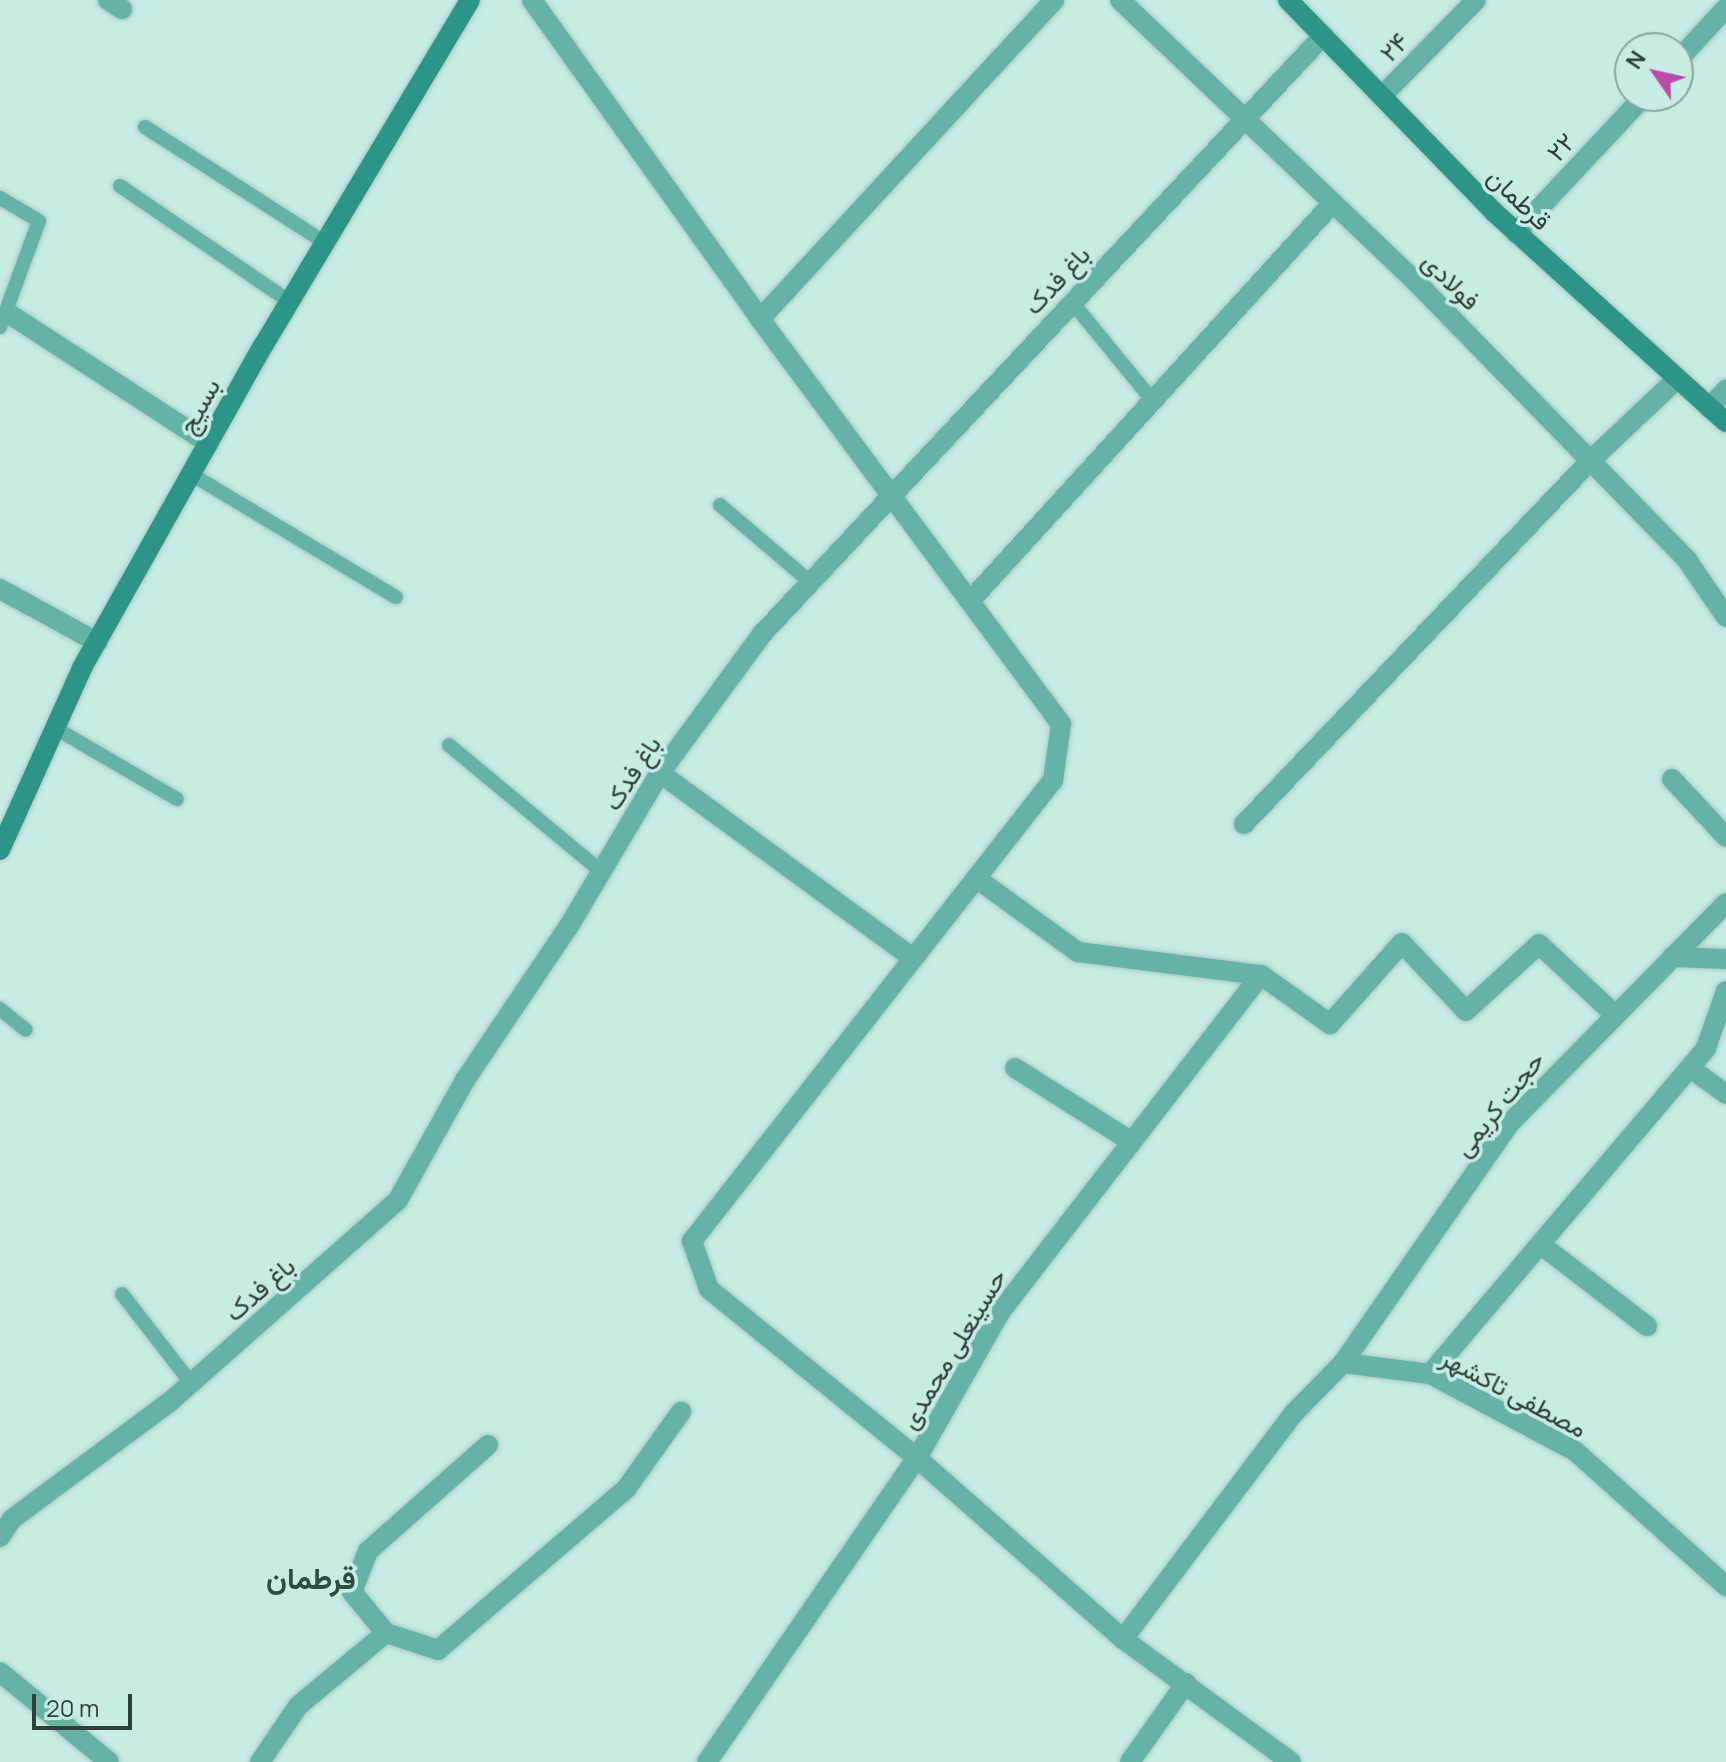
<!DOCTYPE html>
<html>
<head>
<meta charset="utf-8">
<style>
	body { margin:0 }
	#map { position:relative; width:1726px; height:1762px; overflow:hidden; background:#c6ece5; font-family:Manrope,Vazirmatn,sans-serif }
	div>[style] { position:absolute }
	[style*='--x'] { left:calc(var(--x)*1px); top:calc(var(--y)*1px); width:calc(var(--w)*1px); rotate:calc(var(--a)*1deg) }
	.roads { filter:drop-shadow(0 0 2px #a8c9c3) drop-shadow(0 0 2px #a8c9c3) }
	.lane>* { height:14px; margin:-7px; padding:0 7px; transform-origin:7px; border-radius:7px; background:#65b2a7 }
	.street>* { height:20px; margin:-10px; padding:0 10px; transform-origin:10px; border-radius:10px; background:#65b2a7 }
	.secondary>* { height:20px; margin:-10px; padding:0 10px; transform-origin:10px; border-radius:10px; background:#2c9588 }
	span { translate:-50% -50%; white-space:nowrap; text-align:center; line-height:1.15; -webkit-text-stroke:7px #c6ece5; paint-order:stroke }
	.street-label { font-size:26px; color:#303f3c }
	.quarter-label { font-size:30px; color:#2b4c47; font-weight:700 }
	.north { position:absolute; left:1614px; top:32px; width:80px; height:80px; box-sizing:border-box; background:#c6ece5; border:2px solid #8aa7a1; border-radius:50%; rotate:304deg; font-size:22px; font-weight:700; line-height:32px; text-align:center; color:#303f3c }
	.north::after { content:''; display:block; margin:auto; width:28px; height:36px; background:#ba4caa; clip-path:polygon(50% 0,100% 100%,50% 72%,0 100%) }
	.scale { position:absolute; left:32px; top:1694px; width:100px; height:36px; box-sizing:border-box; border:4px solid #303f3c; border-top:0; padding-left:10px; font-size:24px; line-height:28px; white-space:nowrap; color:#303f3c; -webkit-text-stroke:6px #c6ece5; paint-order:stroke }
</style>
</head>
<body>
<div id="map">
	<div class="roads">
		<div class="lane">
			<div style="--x:145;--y:127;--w:215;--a:32.7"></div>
			<div style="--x:120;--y:186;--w:206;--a:34.3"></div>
			<div style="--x:0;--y:198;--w:45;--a:30.5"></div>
			<div style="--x:39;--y:221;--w:113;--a:110.2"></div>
			<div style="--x:1072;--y:302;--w:128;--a:50.7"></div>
			<div style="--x:191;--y:474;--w:239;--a:31"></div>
			<div style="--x:720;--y:505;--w:118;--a:40.5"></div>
			<div style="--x:55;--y:728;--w:141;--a:30.2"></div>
			<div style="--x:449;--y:745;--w:197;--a:39.7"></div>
			<div style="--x:0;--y:1009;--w:33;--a:39"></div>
			<div style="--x:122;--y:1294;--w:113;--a:52.2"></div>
		</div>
		<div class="street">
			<div style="--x:108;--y:0;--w:17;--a:33"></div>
			<div style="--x:532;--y:0;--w:392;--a:54.4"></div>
			<div style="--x:760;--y:319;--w:505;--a:53.38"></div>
			<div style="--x:1061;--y:724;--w:57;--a:98.1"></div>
			<div style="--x:1053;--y:780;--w:586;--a:128.06"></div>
			<div style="--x:692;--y:1241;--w:51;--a:70.5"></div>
			<div style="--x:709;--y:1289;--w:268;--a:39.1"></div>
			<div style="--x:917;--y:1458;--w:274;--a:41.3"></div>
			<div style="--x:1123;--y:1639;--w:208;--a:36.2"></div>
			<div style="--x:1120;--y:0;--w:407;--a:43.6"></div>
			<div style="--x:1415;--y:281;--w:390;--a:45.7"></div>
			<div style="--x:1687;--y:560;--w:69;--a:55.6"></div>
			<div style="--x:1678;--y:60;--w:71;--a:-47.3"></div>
			<div style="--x:1382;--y:96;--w:134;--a:-45.6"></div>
			<div style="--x:1516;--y:233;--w:187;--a:-46.9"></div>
			<div style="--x:8;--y:313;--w:239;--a:33"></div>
			<div style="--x:760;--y:319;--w:434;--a:-47.3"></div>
			<div style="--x:1709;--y:408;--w:25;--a:-47"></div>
			<div style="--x:0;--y:589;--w:111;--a:28.7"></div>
			<div style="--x:971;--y:600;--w:536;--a:-47.65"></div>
			<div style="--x:660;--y:773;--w:313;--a:36.2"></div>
			<div style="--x:1672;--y:779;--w:79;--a:47"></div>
			<div style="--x:1244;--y:824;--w:503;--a:-46.37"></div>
			<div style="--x:1591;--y:460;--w:117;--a:-43.3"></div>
			<div style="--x:976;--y:878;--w:126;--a:36"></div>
			<div style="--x:1078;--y:952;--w:184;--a:7.2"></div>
			<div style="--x:1261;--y:975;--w:85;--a:35.4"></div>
			<div style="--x:1330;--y:1024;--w:108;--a:-48.4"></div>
			<div style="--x:1402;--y:943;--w:93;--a:46.7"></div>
			<div style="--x:1466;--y:1011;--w:99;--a:-42.5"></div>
			<div style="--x:1539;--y:944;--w:101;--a:43"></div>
			<div style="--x:1672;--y:957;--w:54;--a:2.1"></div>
			<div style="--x:1015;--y:1068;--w:135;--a:32.3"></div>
			<div style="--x:1690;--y:1068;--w:44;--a:35.8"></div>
			<div style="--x:1540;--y:1244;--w:135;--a:37.5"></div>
			<div style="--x:1343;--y:1363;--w:292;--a:-55.2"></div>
			<div style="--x:1510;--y:1123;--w:308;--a:-45.5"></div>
			<div style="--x:1430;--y:1374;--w:427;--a:-49.7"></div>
			<div style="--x:1706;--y:1048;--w:60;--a:-70.7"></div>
			<div style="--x:488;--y:1445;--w:160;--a:138.5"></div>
			<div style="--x:368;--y:1551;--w:44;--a:111.3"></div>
			<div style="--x:352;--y:1592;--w:53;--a:50.3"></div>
			<div style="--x:386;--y:1633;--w:55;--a:18.1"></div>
			<div style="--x:438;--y:1650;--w:248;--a:-40.6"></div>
			<div style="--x:626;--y:1489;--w:95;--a:-54.5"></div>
			<div style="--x:0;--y:1537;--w:22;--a:-56"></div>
			<div style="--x:12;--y:1519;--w:199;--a:-36.6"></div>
			<div style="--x:172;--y:1400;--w:302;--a:-41.5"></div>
			<div style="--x:398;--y:1200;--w:137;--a:-60.8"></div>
			<div style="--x:465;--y:1080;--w:186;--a:-56"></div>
			<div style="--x:569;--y:926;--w:178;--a:-59.3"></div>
			<div style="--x:660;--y:773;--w:174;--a:-53.7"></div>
			<div style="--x:763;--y:633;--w:819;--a:-46.83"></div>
			<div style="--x:1123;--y:1639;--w:282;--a:-52.9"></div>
			<div style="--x:1293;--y:1414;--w:71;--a:-45.6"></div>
			<div style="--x:1343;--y:1363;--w:88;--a:7.2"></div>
			<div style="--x:1430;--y:1374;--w:164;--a:28"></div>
			<div style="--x:1575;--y:1451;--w:203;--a:41.8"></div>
			<div style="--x:0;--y:1672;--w:141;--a:39.5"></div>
			<div style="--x:260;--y:1762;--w:68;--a:-55.8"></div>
			<div style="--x:298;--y:1706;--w:114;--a:-39.7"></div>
			<div style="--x:707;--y:1762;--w:369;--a:-55.4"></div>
			<div style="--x:917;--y:1458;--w:169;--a:-60.3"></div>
			<div style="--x:1001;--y:1311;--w:425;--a:-52.3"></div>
			<div style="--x:1130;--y:1762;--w:97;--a:-54.7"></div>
		</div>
		<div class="secondary">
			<div style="--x:1288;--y:0;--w:296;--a:45.8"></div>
			<div style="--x:1494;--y:212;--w:313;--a:42.2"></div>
			<div style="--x:0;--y:850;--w:200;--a:-65.7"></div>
			<div style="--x:82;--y:668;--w:369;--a:-60.7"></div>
			<div style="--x:263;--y:346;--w:403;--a:-59.1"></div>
		</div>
	</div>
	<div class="street-label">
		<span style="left:1394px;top:47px;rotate:-46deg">۲۴</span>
		<span style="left:1561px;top:147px;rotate:-47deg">۲۲</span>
		<span style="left:1519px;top:199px;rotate:44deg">قرطمان</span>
		<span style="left:1057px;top:280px;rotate:-47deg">باغ فدک</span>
		<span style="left:1451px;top:281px;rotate:45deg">فولادی</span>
		<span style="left:199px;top:406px;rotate:-61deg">بسیج</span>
		<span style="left:632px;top:773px;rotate:-57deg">باغ فدک</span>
		<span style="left:1499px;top:1104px;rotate:-51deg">حجت کریمی</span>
		<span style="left:260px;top:1289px;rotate:-41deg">باغ فدک</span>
		<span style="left:953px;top:1349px;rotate:-59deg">حسینعلی محمدی</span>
		<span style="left:1514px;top:1393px;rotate:28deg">مصطفی تاکشهر</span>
	</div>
	<div class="quarter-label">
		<span style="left:311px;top:1578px">قرطمان</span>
	</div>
	<div class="north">N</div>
	<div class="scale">20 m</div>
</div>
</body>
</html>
